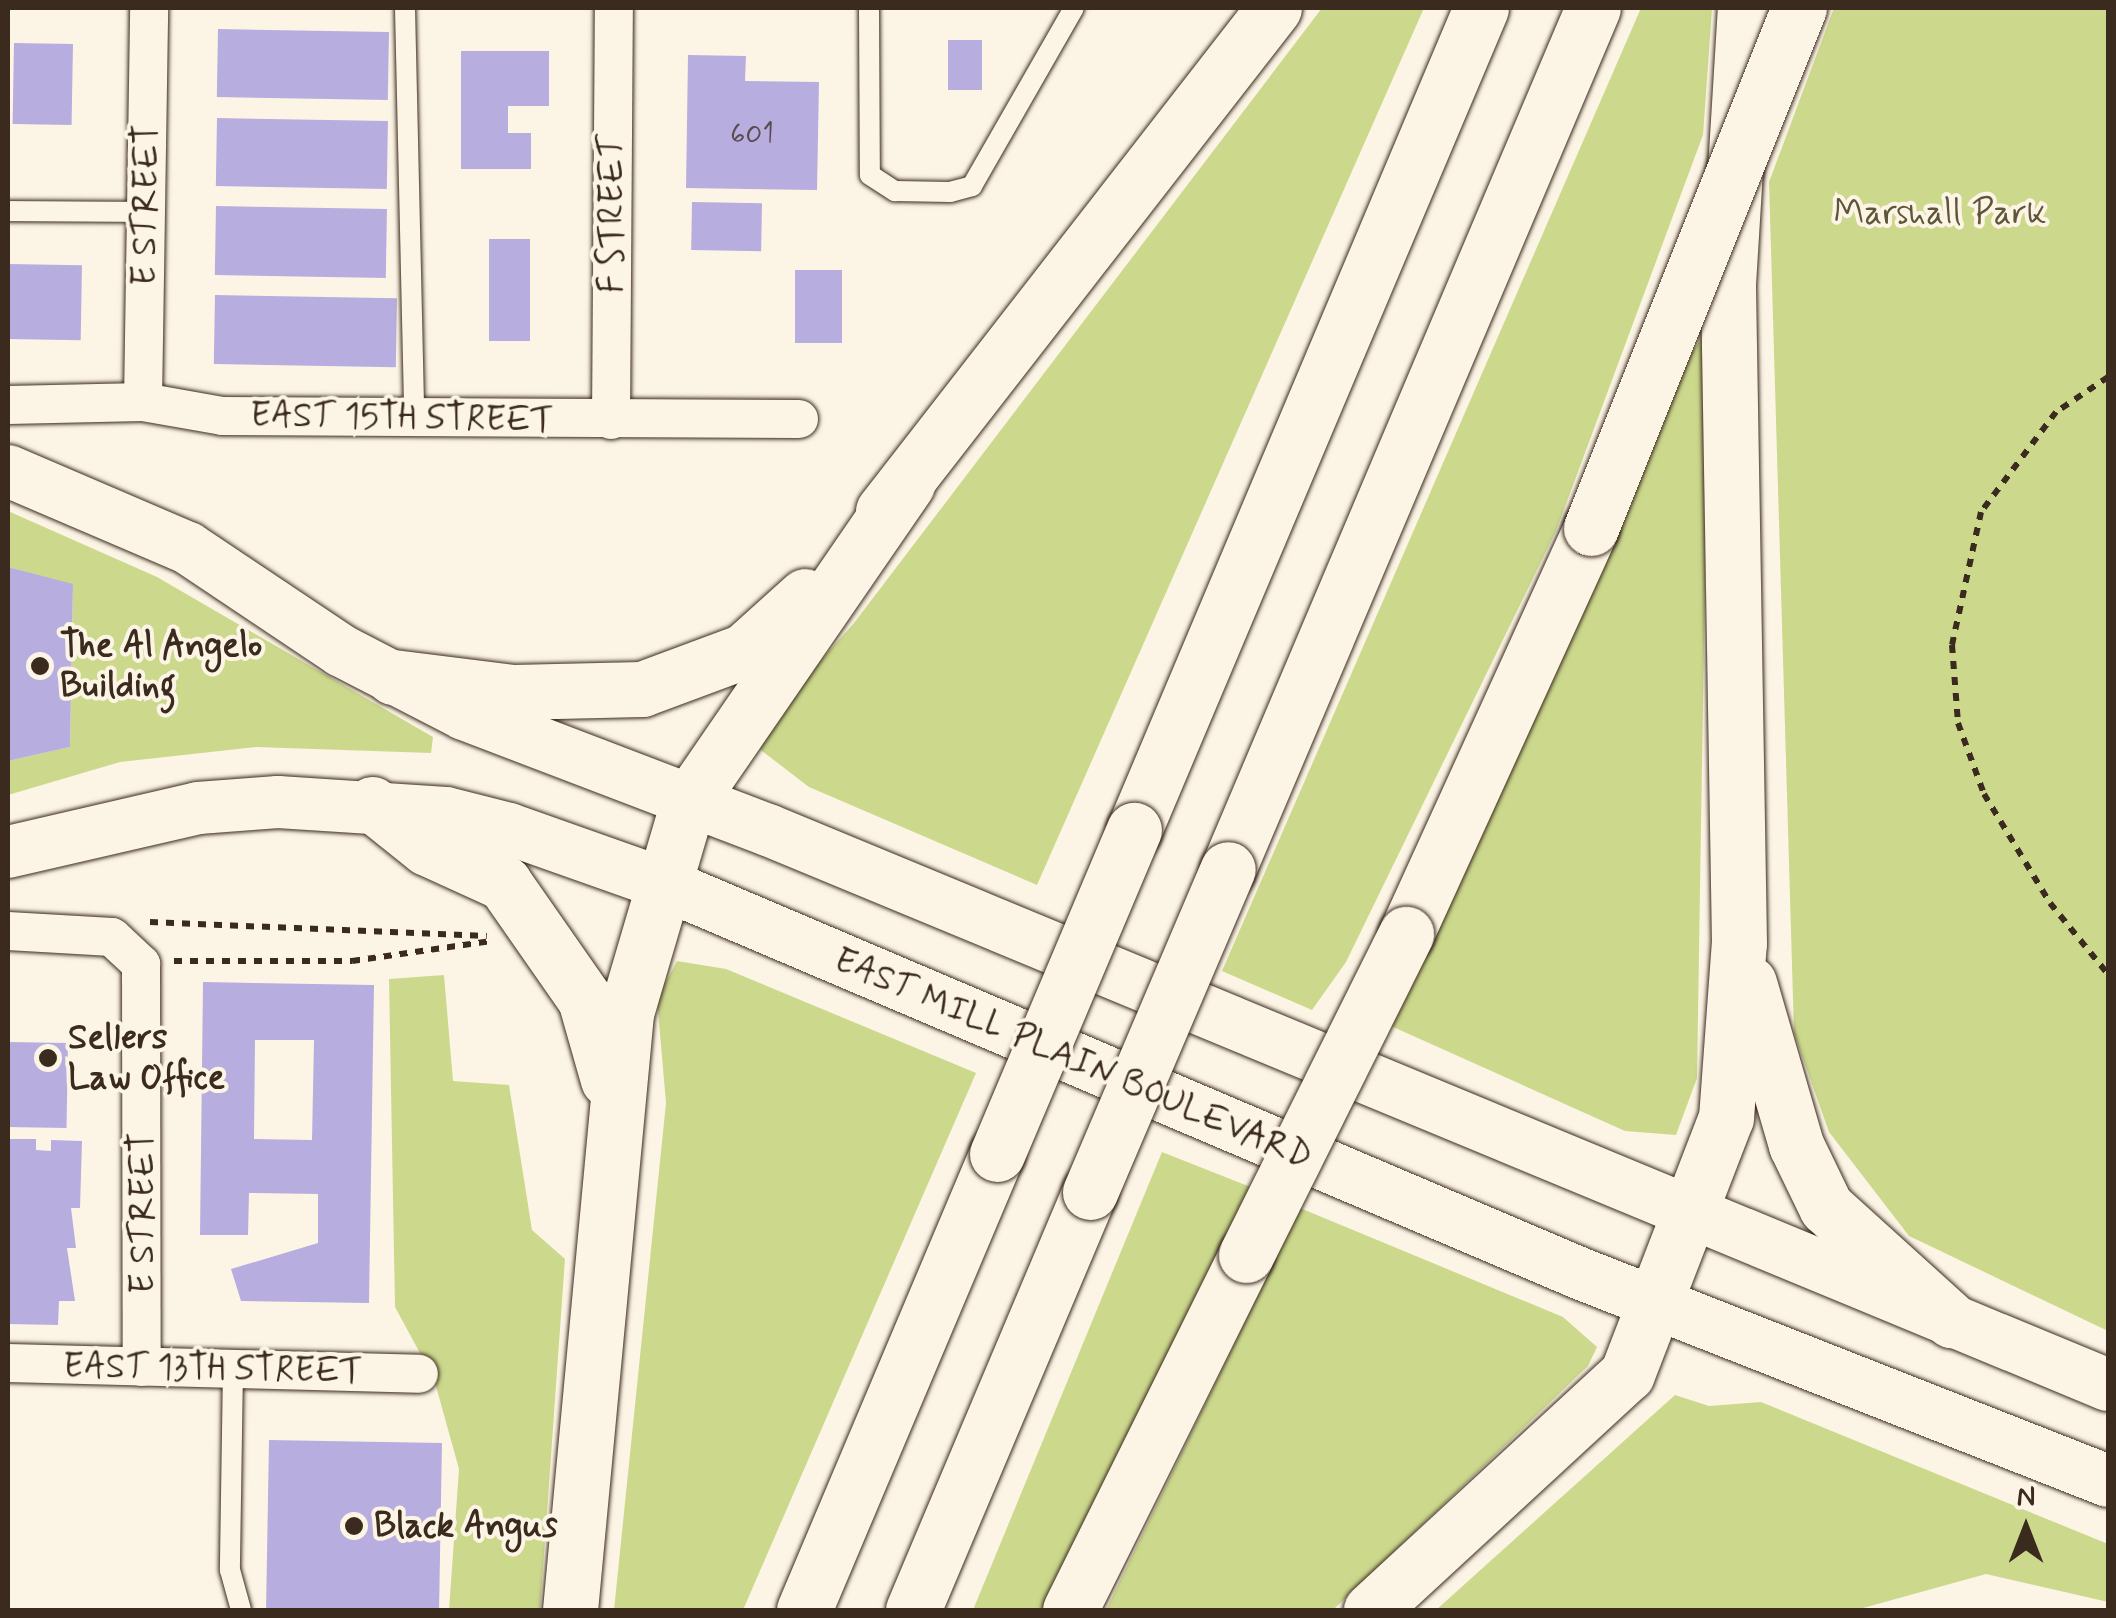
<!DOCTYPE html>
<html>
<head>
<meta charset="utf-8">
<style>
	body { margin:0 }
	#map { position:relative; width:2116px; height:1618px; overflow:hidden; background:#fcf5e5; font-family:Mynerve,sans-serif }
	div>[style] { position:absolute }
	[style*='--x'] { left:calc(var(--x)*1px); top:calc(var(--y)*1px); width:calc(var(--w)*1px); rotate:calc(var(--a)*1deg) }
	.green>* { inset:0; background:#ccd98d }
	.building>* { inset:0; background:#b7aedf; transform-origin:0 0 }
	.path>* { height:6px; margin-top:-3px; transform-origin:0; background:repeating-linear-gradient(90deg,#3b2a1e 0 8px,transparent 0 16px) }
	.roads { filter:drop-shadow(0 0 2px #3b2a1e) drop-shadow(0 0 2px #3b2a1e) }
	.service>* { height:20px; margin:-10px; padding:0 10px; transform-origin:10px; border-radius:10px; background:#fcf5e5 }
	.minor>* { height:38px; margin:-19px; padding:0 19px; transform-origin:19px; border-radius:19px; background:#fcf5e5 }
	.secondary>* { height:52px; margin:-26px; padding:0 26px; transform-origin:26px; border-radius:26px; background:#fcf5e5 }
	.motorway>* { height:55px; margin:-27.5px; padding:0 27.5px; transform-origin:27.5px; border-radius:27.5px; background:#fcf5e5 }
	.bridges { filter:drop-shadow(0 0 2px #3b2a1e) drop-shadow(0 0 2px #3b2a1e) }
	.motorway-bridge>* { height:55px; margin:-27.5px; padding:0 27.5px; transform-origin:27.5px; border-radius:27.5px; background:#fcf5e5 }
	.dots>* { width:28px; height:28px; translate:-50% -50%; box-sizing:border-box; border:5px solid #fcf5e5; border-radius:50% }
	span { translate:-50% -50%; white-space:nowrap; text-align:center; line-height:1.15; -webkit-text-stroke:8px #fcf5e5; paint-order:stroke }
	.number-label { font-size:30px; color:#5a4b4e }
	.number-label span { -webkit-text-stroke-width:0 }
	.street-label { font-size:35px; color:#3b2a1e }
	.park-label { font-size:35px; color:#5f563a }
	.poi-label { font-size:35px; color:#3b2a1e; font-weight:700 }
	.left { translate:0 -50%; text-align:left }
	.frame { position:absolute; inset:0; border:10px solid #3b2a1e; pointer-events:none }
	.north { position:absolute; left:1976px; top:1478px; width:100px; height:100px; -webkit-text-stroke:8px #fcf5e5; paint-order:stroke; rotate:0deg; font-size:28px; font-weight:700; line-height:40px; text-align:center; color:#3b2a1e }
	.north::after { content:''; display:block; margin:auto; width:35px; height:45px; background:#3b2a1e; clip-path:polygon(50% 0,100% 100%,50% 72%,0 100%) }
</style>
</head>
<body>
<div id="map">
	<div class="green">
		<div style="clip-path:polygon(1322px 8px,1424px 8px,1037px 885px,809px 787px,749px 741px,854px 623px)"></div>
		<div style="clip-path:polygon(1641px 8px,1712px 8px,1703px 135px,1556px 531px,1346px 962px,1312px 1010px,1222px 971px)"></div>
		<div style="clip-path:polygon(1834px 8px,2108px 8px,2108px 1331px,1909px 1236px,1829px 1132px,1794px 1033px,1769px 182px)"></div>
		<div style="clip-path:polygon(1709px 327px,1697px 1078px,1676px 1135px,1625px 1131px,1382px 1022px,1679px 372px)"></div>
		<div style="clip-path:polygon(8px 511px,157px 577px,433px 737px,431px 753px,256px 747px,120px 762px,8px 795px,8px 761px,70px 747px,73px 585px,8px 567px)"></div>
		<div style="clip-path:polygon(677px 961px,726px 969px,976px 1073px,743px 1610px,614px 1610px,666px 1103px,657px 999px)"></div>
		<div style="clip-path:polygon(444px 975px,453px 1081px,509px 1085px,532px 1230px,565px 1259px,540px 1610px,449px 1610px,459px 1469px,434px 1379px,395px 1307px,389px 979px)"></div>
		<div style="clip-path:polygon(1162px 1152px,1253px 1188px,1041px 1610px,973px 1610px)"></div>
		<div style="clip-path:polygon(1300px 1208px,1563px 1317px,1597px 1347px,1588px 1366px,1333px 1610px,1106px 1610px)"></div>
		<div style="clip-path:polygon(1675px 1395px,1709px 1406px,1761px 1402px,2108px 1544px,2108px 1602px,1986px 1574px,1856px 1610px,1436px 1610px)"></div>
	</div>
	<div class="building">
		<div style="left:218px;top:29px;width:171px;height:68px;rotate:1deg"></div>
		<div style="left:948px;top:40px;width:34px;height:50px"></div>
		<div style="left:14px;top:43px;width:59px;height:81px;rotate:1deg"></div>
		<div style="clip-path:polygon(461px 51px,549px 51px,549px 106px,508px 106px,508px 133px,531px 133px,531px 169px,461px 169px)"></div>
		<div style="clip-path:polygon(688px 55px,746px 56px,745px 81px,819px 82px,817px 190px,686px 188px)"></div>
		<div style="left:217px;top:118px;width:171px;height:68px;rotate:1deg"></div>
		<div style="left:692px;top:202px;width:70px;height:48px;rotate:1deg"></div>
		<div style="left:216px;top:206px;width:171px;height:69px;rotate:1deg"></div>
		<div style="left:489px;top:239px;width:41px;height:102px"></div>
		<div style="left:8px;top:264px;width:74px;height:75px;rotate:1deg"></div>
		<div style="left:795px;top:270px;width:47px;height:73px"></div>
		<div style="left:215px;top:295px;width:182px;height:69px;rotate:1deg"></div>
		<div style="clip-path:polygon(8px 567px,73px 584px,70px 747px,8px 761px)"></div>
		<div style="clip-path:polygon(evenodd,203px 982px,374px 985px,369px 1303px,241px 1301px,231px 1269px,318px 1243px,318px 1194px,249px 1193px,248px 1235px,200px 1235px,203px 982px,255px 1040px,314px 1040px,312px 1140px,254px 1139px,255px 1040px)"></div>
		<div style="left:8px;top:1042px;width:60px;height:85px;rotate:1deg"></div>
		<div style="clip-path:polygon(8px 1139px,36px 1139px,36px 1150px,51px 1151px,51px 1140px,82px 1141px,80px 1208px,71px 1208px,76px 1248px,67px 1248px,75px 1301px,59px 1301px,58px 1325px,8px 1324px)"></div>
		<div style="left:269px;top:1440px;width:173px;height:168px;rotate:1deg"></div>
	</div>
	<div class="path">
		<div style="--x:2108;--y:377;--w:63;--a:146.1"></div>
		<div style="--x:2056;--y:412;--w:125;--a:126.9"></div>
		<div style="--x:1981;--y:512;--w:136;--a:102.3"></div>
		<div style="--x:1952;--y:645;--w:78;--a:85.6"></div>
		<div style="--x:1958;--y:723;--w:76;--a:69.9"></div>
		<div style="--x:1984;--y:794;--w:127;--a:58.8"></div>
		<div style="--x:2050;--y:903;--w:92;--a:50.8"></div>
		<div style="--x:150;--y:922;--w:337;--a:2.4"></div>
		<div style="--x:174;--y:961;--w:178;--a:0"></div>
		<div style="--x:352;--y:961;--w:139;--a:-8.2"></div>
	</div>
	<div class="roads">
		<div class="service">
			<div style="--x:405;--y:8;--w:410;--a:88.7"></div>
			<div style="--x:869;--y:8;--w:167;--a:89.7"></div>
			<div style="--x:870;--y:175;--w:30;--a:33"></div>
			<div style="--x:895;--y:191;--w:55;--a:1"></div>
			<div style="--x:950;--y:192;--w:23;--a:-15"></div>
			<div style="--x:972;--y:186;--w:205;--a:-60.2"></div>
			<div style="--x:8;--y:211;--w:138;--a:0.4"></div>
			<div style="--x:233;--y:1369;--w:201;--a:90.9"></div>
			<div style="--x:230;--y:1570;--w:41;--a:74.6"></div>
		</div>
		<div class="minor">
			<div style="--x:143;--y:402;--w:394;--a:-89.1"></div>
			<div style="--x:8;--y:405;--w:135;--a:-1.3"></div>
			<div style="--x:143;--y:402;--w:80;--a:10"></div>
			<div style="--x:222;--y:416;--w:577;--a:0.3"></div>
			<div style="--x:611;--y:420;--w:412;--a:-89.6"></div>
			<div style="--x:8;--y:931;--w:104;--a:3.3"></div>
			<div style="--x:112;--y:937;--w:40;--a:43"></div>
			<div style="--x:141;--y:964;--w:403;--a:89.9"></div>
			<div style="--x:8;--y:1363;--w:411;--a:1.5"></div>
		</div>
		<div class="secondary">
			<div style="--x:8;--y:471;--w:196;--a:23.2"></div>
			<div style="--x:188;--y:548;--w:185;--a:33.8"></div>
			<div style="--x:342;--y:651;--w:137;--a:27.3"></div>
			<div style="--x:464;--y:714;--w:325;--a:20.9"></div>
			<div style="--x:768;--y:830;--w:1450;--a:22.5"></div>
			<div style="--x:8;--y:852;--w:195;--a:-13"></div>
			<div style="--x:198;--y:808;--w:80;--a:-4.3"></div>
			<div style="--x:278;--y:802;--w:168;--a:3.7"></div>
			<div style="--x:446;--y:813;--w:65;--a:14.3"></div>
			<div style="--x:509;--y:829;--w:164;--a:19.5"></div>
			<div style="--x:664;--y:884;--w:994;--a:23.03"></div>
			<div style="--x:1579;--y:1273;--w:568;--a:21.46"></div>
		</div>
		<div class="motorway">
			<div style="--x:883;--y:511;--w:637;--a:-52.14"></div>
			<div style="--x:393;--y:677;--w:121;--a:7.1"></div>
			<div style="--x:513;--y:692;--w:129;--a:-1.3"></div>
			<div style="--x:642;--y:689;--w:109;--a:-20.4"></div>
			<div style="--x:744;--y:651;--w:82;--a:-42"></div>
			<div style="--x:372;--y:804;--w:70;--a:38.7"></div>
			<div style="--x:427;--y:848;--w:85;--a:24.4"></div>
			<div style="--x:504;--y:883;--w:141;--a:55.1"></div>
			<div style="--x:585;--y:999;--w:84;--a:74.1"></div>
			<div style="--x:1134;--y:830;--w:892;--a:-67.11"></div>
			<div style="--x:1228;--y:869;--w:935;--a:-67.03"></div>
			<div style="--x:1406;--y:934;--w:446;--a:-65.5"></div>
			<div style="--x:1749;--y:983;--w:169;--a:73.8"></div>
			<div style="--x:1796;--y:1145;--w:69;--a:64.2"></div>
			<div style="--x:1826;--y:1207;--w:169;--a:42.1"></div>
			<div style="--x:570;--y:1610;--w:600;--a:-84.64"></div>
			<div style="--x:626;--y:1013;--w:219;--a:-73.6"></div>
			<div style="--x:688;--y:803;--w:387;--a:-55.5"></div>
			<div style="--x:804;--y:1610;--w:495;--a:-67.1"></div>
			<div style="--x:913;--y:1610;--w:454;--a:-67.1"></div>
			<div style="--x:1070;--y:1610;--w:396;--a:-63.6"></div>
			<div style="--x:1371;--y:1610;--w:348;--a:-42.7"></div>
			<div style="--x:1627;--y:1374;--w:274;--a:-68.9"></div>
			<div style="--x:1726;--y:1118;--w:175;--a:-85.8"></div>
			<div style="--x:1739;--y:943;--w:659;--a:-90.96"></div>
			<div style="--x:1728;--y:284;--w:277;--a:-86.5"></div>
		</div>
	</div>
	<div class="bridges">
		<div class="motorway-bridge">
			<div style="--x:1591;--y:528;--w:560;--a:-68.2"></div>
			<div style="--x:997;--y:1154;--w:352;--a:-67.1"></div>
			<div style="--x:1090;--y:1192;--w:351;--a:-66.9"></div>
			<div style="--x:1246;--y:1255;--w:359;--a:-63.5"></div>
		</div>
	</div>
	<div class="dots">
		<div style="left:40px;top:666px;background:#3b2a1e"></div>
		<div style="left:48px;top:1058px;background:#3b2a1e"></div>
		<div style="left:354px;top:1526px;background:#3b2a1e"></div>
	</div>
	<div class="number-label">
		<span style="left:752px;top:135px">601</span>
	</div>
	<div class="street-label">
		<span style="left:146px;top:205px;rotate:-89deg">E STREET</span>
		<span style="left:612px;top:214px;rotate:-90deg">F STREET</span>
		<span style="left:402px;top:418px;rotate:1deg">EAST 15TH STREET</span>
		<span style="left:1073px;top:1059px;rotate:23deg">EAST MILL PLAIN BOULEVARD</span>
		<span style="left:143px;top:1213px;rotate:-90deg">E STREET</span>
		<span style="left:213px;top:1369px;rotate:1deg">EAST 13TH STREET</span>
	</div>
	<div class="park-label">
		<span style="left:1940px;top:213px">Marshall Park</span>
	</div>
	<div class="poi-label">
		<span class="left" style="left:60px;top:666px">The Al Angelo<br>Building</span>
		<span class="left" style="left:68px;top:1058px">Sellers<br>Law Office</span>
		<span class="left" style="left:374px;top:1526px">Black Angus</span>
	</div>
	<div class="frame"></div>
	<div class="north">N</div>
</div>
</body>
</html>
